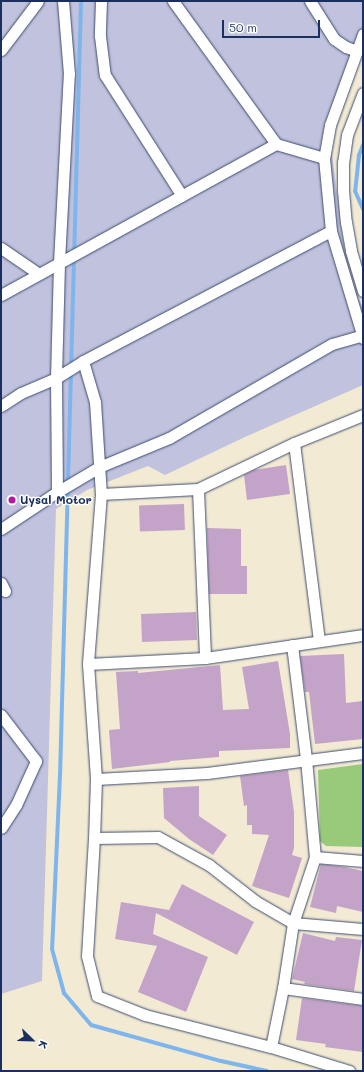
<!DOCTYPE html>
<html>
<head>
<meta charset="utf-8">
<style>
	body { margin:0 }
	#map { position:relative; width:364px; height:1072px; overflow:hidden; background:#f2ead3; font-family:Mali,sans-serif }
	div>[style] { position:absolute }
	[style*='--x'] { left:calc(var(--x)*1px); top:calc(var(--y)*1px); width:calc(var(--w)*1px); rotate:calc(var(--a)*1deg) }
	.industrial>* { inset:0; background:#c1c2dd }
	.green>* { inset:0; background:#99ca7a }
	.stream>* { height:4px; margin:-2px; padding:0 2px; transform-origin:2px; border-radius:2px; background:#7eb5ed }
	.building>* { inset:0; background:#c4a3c8; transform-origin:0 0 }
	.roads { filter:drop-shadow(0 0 1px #3b4b70) drop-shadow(0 0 1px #3b4b70) }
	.street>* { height:11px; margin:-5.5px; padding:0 5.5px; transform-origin:5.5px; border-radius:5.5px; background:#fff }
	.dots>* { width:11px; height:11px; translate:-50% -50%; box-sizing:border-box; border:2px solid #fff; border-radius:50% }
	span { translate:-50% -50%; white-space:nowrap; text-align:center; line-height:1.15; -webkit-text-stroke:3px #fff; paint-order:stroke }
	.poi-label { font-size:12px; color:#1b2f5e; font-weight:700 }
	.left { translate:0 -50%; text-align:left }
	.frame { position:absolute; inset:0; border:2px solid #1b2f5e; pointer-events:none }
	.north { position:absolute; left:12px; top:1020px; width:40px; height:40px; -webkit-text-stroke:3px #fff; paint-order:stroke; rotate:113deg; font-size:11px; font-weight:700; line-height:16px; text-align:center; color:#1b2f5e }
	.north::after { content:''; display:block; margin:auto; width:14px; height:18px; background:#1b2f5e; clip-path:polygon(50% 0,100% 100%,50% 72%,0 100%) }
	.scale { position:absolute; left:222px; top:20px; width:98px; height:18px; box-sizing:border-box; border:2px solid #1b2f5e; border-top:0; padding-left:5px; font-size:12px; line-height:14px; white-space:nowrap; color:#1b2f5e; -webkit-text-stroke:3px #fff; paint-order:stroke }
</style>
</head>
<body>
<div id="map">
	<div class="industrial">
		<div style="clip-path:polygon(1px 1px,363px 1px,363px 50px,329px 133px,348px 274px,363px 308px,363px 385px,245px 437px,165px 475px,148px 466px,87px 490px,56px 509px,42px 981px,1px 994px)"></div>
	</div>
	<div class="green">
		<div style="clip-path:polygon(363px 764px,363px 847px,326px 846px,320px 841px,318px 770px)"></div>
	</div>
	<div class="stream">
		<div style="--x:81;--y:1;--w:774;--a:91.55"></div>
		<div style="--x:60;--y:775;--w:174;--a:92.6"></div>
		<div style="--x:52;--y:949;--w:46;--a:74.7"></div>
		<div style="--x:64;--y:993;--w:42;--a:49.8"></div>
		<div style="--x:91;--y:1025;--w:135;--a:15.5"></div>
		<div style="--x:221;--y:1061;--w:47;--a:12.3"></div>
		<div style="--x:363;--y:145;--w:11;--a:112"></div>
		<div style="--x:359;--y:155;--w:36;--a:96"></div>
		<div style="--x:355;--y:191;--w:20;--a:66"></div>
	</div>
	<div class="building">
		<div style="clip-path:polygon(286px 465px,290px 494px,247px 500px,244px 475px,254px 470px)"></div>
		<div style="left:184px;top:504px;width:26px;height:45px;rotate:88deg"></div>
		<div style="clip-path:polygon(207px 528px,241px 529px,241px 566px,247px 566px,247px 594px,209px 594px)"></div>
		<div style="left:196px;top:612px;width:28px;height:55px;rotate:88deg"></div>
		<div style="clip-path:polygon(344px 654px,346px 703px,362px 701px,363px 739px,315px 744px,309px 692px,305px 692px,300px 656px)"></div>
		<div style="clip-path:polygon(278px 661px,290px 734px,290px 748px,219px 751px,219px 757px,170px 761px,170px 762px,112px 769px,109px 730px,120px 729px,116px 672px,138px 671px,138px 673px,220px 665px,223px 710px,249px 709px,242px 667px)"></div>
		<div style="clip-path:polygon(288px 770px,294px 812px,294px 848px,292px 855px,302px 858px,289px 898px,252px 886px,269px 835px,252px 834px,252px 825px,247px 825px,247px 805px,244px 806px,240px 776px)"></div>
		<div style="clip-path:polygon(199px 786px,199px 816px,227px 835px,213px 855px,189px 839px,164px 818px,163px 788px)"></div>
		<div style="clip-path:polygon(321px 864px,345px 867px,363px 871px,363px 912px,337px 906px,336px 913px,310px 907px)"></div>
		<div style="clip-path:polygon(182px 884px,254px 922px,237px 955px,156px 913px,153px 934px,208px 957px,186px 1012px,138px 992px,157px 946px,115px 939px,121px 902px,169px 910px)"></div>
		<div style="clip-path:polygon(303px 933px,335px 941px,336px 937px,362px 940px,354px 991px,304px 984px,305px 982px,292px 979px)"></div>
		<div style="clip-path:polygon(302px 998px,363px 1006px,363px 1052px,325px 1047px,326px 1044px,296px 1040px)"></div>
	</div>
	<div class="roads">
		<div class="street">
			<div style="--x:101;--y:1;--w:35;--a:92"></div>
			<div style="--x:100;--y:36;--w:39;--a:83"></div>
			<div style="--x:105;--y:75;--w:143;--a:57.5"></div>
			<div style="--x:173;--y:1;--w:176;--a:54.2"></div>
			<div style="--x:276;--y:144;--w:50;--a:16.3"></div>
			<div style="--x:310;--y:1;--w:45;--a:57.7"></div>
			<div style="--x:334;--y:39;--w:14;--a:34"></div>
			<div style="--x:346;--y:47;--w:12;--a:20"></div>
			<div style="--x:363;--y:34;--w:97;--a:109.9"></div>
			<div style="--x:330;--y:125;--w:34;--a:100"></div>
			<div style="--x:324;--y:158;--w:73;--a:84.5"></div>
			<div style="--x:331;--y:231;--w:112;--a:73.3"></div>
			<div style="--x:1;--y:50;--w:61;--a:-52.9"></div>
			<div style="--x:363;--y:93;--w:45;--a:110.9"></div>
			<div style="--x:347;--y:135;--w:27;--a:98"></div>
			<div style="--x:343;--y:162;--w:28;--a:90"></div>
			<div style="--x:343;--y:190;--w:32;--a:85"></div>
			<div style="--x:346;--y:222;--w:29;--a:80"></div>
			<div style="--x:351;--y:251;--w:42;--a:73.3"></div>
			<div style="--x:1;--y:248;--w:46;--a:34.4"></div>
			<div style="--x:1;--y:295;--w:314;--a:-28.8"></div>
			<div style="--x:83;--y:361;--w:43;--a:73.7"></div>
			<div style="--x:95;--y:402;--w:92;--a:86.3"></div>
			<div style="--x:101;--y:494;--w:170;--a:94.4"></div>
			<div style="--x:88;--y:664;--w:115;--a:86"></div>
			<div style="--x:96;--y:779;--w:59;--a:91.9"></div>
			<div style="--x:94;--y:838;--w:64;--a:-0.9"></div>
			<div style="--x:158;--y:837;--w:58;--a:28.8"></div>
			<div style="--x:209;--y:865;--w:58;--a:38"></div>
			<div style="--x:255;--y:901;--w:44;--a:30.1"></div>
			<div style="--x:293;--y:923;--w:66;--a:98.7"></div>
			<div style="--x:283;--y:988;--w:60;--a:101.5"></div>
			<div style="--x:271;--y:1047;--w:82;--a:17.1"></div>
			<div style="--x:1;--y:406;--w:24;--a:-33"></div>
			<div style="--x:21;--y:393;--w:38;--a:-23"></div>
			<div style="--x:56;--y:378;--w:32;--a:-32"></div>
			<div style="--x:83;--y:361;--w:280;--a:-27.7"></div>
			<div style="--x:294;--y:443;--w:199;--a:82.8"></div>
			<div style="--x:198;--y:489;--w:169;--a:87.6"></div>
			<div style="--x:57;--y:492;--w:49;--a:-30.8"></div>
			<div style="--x:99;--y:467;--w:76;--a:-22.5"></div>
			<div style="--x:169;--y:438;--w:188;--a:-30"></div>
			<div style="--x:332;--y:344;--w:32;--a:-16"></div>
			<div style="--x:101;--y:494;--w:97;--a:-3"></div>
			<div style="--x:198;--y:489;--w:106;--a:-25.6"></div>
			<div style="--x:294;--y:443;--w:74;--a:-22.1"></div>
			<div style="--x:1;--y:529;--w:67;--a:-33.5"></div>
			<div style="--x:57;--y:492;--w:114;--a:-90.5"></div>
			<div style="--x:56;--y:378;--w:116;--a:-88.5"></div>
			<div style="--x:59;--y:262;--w:188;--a:-87"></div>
			<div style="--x:69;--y:74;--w:73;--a:-94.7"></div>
			<div style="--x:1;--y:583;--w:9;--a:63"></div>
			<div style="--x:292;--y:645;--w:115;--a:83"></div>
			<div style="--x:306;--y:759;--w:98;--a:84.8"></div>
			<div style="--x:315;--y:857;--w:70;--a:108.4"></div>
			<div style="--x:293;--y:923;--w:70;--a:4.9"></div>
			<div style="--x:88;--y:664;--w:117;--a:-2.9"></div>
			<div style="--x:205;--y:658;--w:160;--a:-8.3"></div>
			<div style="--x:1;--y:715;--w:58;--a:52.7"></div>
			<div style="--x:36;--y:761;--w:48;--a:114.4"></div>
			<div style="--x:16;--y:805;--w:27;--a:123"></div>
			<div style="--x:96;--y:779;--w:111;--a:-3.1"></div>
			<div style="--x:207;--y:773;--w:157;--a:-7.3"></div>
			<div style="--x:94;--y:838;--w:118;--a:93.4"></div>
			<div style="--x:87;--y:956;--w:41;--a:76"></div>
			<div style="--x:97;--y:996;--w:52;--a:21.6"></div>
			<div style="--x:145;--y:1015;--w:130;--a:14.3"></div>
			<div style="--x:315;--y:857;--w:48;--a:4.8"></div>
			<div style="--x:283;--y:988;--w:81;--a:7.8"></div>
		</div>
	</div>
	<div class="dots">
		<div style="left:12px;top:500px;background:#b5179e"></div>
	</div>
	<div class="poi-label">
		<span class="left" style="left:20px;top:500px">Uysal Motor</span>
	</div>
	<div class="frame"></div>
	<div class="north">K</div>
	<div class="scale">50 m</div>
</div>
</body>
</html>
